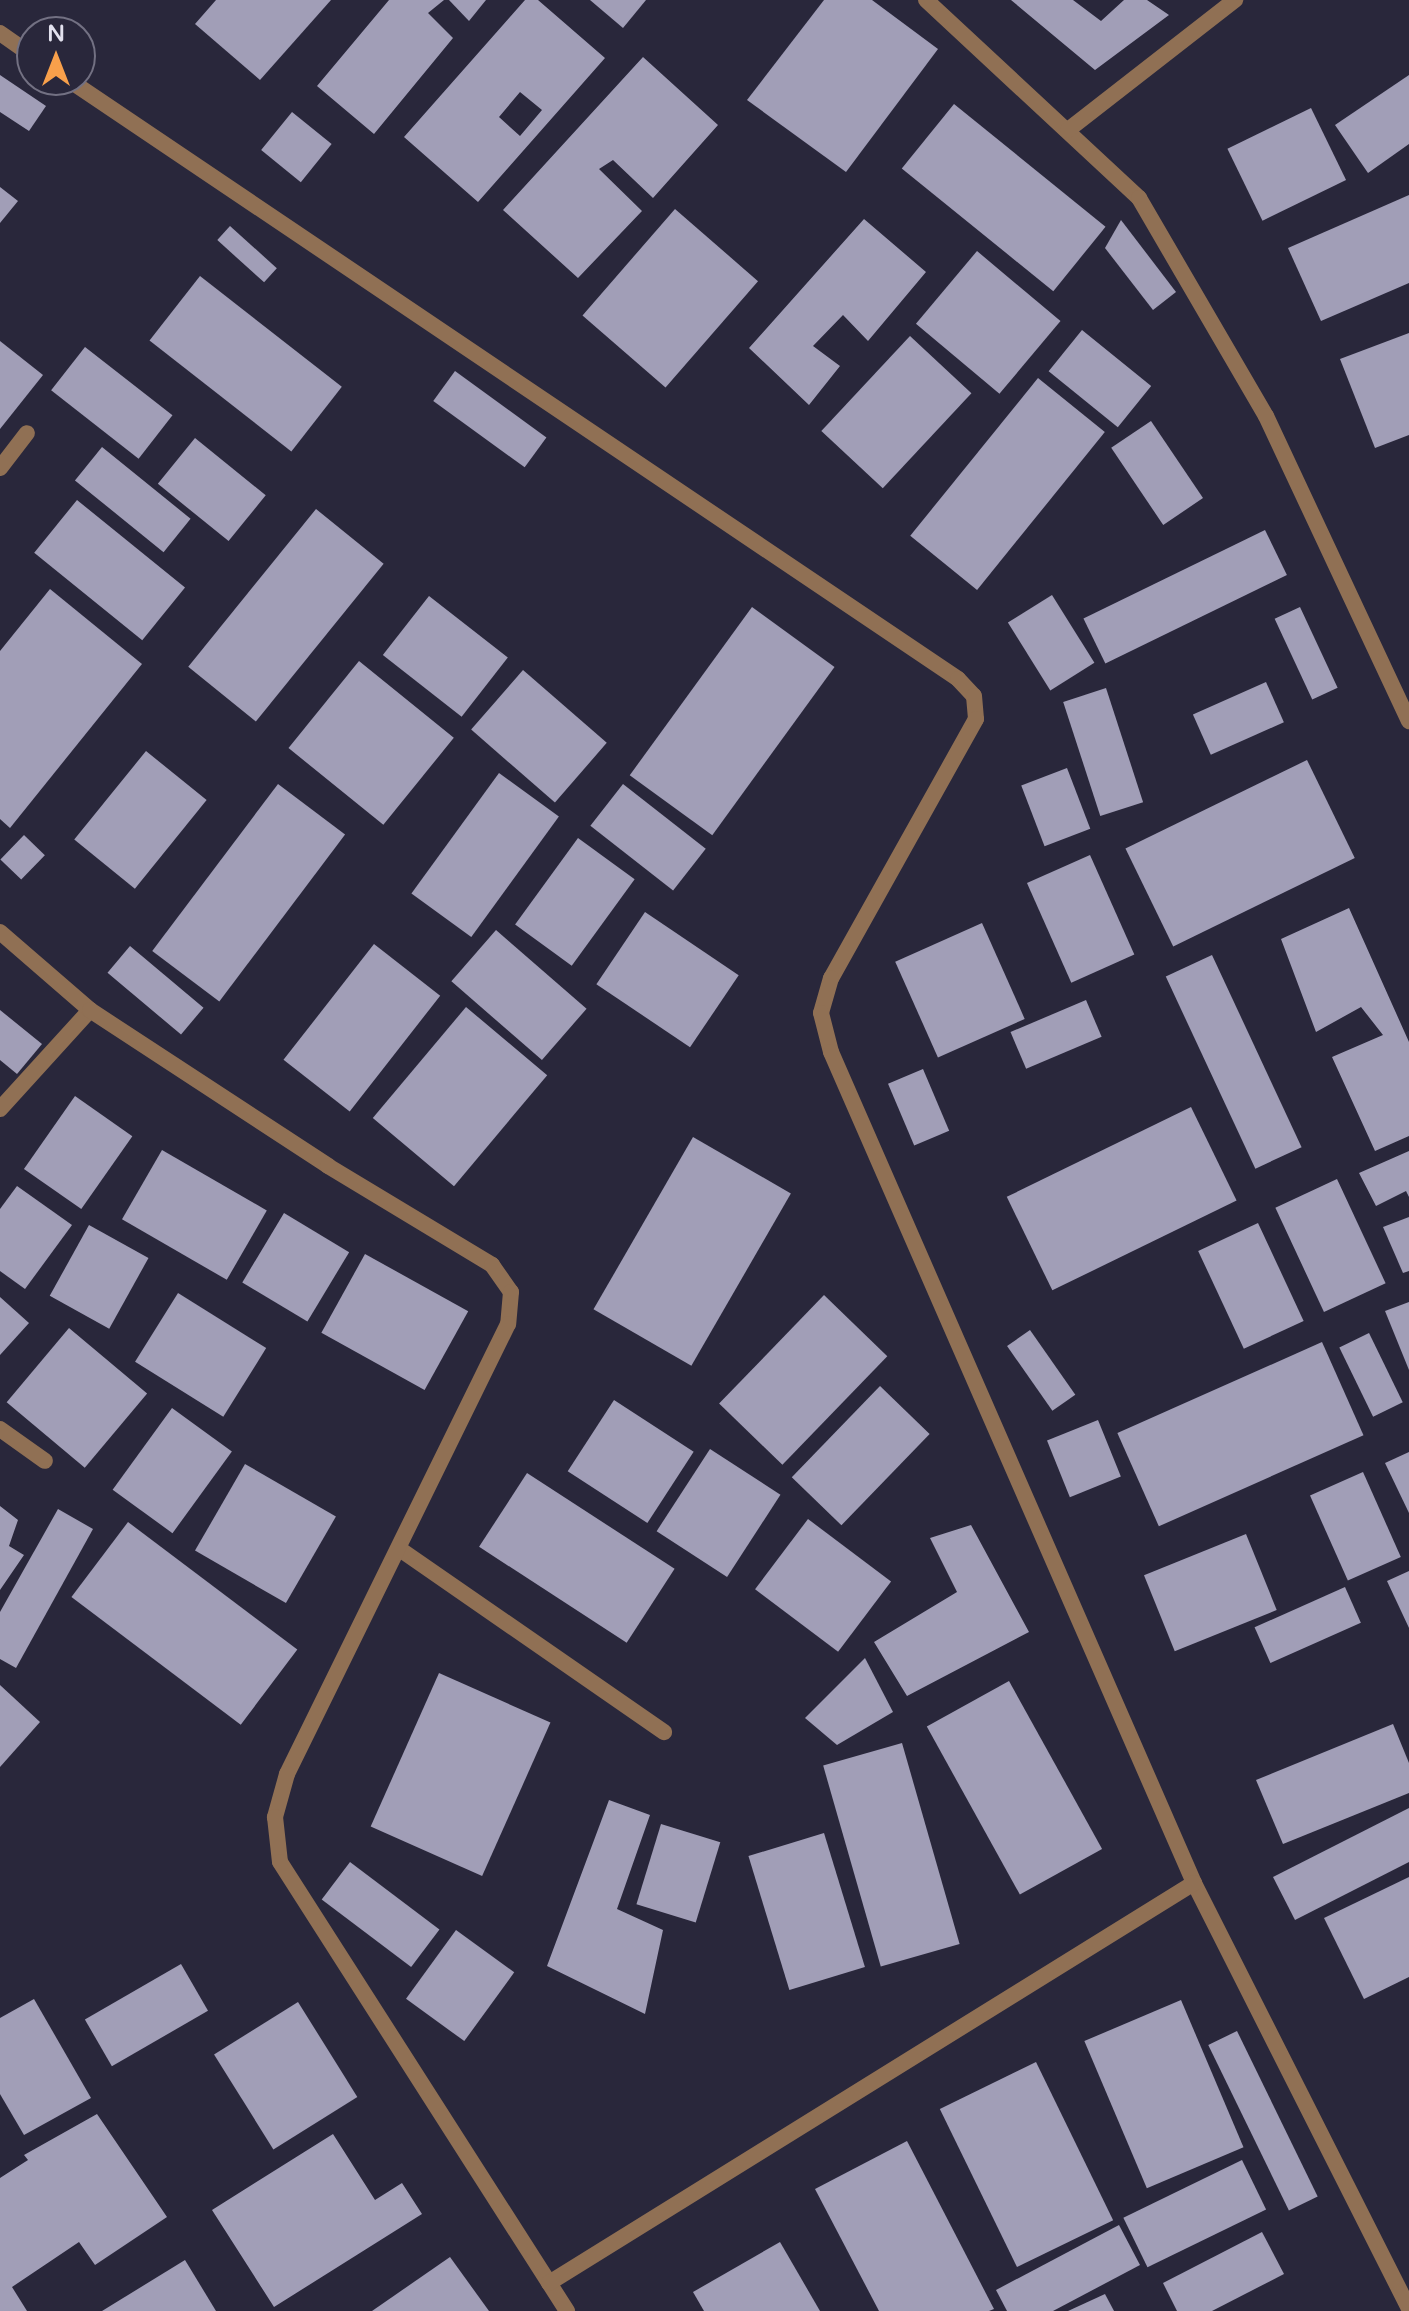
<!DOCTYPE html>
<html>
<head>
<meta charset="utf-8">
<style>
	body { margin:0 }
	#map { position:relative; width:1409px; height:2311px; overflow:hidden; background:#29273b; font-family:"Varela Round",sans-serif }
	div>[style] { position:absolute }
	[style*='--x'] { left:calc(var(--x)*1px); top:calc(var(--y)*1px); width:calc(var(--w)*1px); rotate:calc(var(--a)*1deg) }
	.building>* { inset:0; background:#a19eb7; transform-origin:0 0 }
	.service>* { height:16px; margin:-8px; padding:0 8px; transform-origin:8px; border-radius:8px; background:#907054 }
	.minor>* { height:16px; margin:-8px; padding:0 8px; transform-origin:8px; border-radius:8px; background:#907054 }
	span { translate:-50% -50%; white-space:nowrap; text-align:center; line-height:1.15; -webkit-text-stroke:8px #29273b; paint-order:stroke }
	.north { position:absolute; left:16px; top:16px; width:80px; height:80px; box-sizing:border-box; background:#29273b; border:2px solid #737183; border-radius:50%; rotate:0deg; font-size:22px; font-weight:700; line-height:32px; text-align:center; color:#e2e1ee }
	.north::after { content:''; display:block; margin:auto; width:28px; height:36px; background:#f8a04b; clip-path:polygon(50% 0,100% 100%,50% 72%,0 100%) }
</style>
</head>
<body>
<div id="map">
	<div class="building">
		<div style="clip-path:polygon(216px 0,331px 0,260px 80px,195px 24px)"></div>
		<div style="clip-path:polygon(389px 0,444px 0,428px 13px,453px 38px,374px 134px,317px 86px)"></div>
		<div style="clip-path:polygon(449px 0,486px 0,469px 21px)"></div>
		<div style="clip-path:polygon(evenodd,525px 0,538px 0,605px 58px,478px 202px,404px 137px,525px 0,520px 92px,542px 110px,520px 136px,499px 117px,520px 92px)"></div>
		<div style="clip-path:polygon(590px 0,646px 0,623px 28px)"></div>
		<div style="clip-path:polygon(824px 0,872px 0,938px 49px,846px 172px,747px 100px)"></div>
		<div style="clip-path:polygon(1011px 0,1073px 0,1101px 21px,1124px 0,1147px 0,1169px 15px,1095px 70px)"></div>
		<div style="clip-path:polygon(643px 57px,718px 125px,653px 198px,613px 160px,599px 169px,642px 211px,578px 278px,503px 210px)"></div>
		<div style="clip-path:polygon(0 75px,46px 106px,29px 131px,0 112px)"></div>
		<div style="clip-path:polygon(1409px 75px,1409px 144px,1368px 173px,1335px 125px)"></div>
		<div style="left:954px;top:104px;width:195px;height:83px;rotate:39deg"></div>
		<div style="left:1311px;top:108px;width:80px;height:93px;rotate:64deg"></div>
		<div style="left:292px;top:112px;width:51px;height:49px;rotate:39deg"></div>
		<div style="clip-path:polygon(0 187px,18px 201px,0 223px)"></div>
		<div style="clip-path:polygon(1409px 195px,1409px 283px,1321px 321px,1288px 248px)"></div>
		<div style="left:675px;top:209px;width:110px;height:141px;rotate:41deg"></div>
		<div style="clip-path:polygon(864px 219px,926px 272px,868px 341px,843px 315px,813px 346px,840px 366px,809px 405px,749px 348px)"></div>
		<div style="clip-path:polygon(1121px 220px,1176px 292px,1153px 310px,1105px 248px)"></div>
		<div style="left:230px;top:226px;width:63px;height:19px;rotate:42deg"></div>
		<div style="left:977px;top:251px;width:109px;height:95px;rotate:40deg"></div>
		<div style="left:200px;top:276px;width:180px;height:82px;rotate:38deg"></div>
		<div style="left:1082px;top:330px;width:89px;height:53px;rotate:39deg"></div>
		<div style="clip-path:polygon(1409px 333px,1409px 435px,1375px 448px,1340px 359px)"></div>
		<div style="left:910px;top:336px;width:84px;height:130px;rotate:43deg"></div>
		<div style="clip-path:polygon(0 341px,43px 375px,0 429px)"></div>
		<div style="left:85px;top:347px;width:111px;height:55px;rotate:38deg"></div>
		<div style="left:455px;top:371px;width:113px;height:37px;rotate:36deg"></div>
		<div style="left:1038px;top:378px;width:86px;height:203px;rotate:39deg"></div>
		<div style="left:1151px;top:421px;width:93px;height:48px;rotate:56deg"></div>
		<div style="left:195px;top:438px;width:91px;height:59px;rotate:39deg"></div>
		<div style="left:102px;top:447px;width:114px;height:43px;rotate:39deg"></div>
		<div style="left:77px;top:500px;width:139px;height:68px;rotate:39deg"></div>
		<div style="left:316px;top:509px;width:87px;height:203px;rotate:39deg"></div>
		<div style="left:1265px;top:530px;width:50px;height:202px;rotate:64deg"></div>
		<div style="clip-path:polygon(50px 589px,142px 664px,10px 828px,0 819px,0 651px)"></div>
		<div style="left:1052px;top:595px;width:80px;height:52px;rotate:58deg"></div>
		<div style="left:429px;top:596px;width:100px;height:75px;rotate:38deg"></div>
		<div style="left:752px;top:607px;width:102px;height:208px;rotate:36deg"></div>
		<div style="left:1300px;top:607px;width:89px;height:28px;rotate:65deg"></div>
		<div style="left:359px;top:661px;width:122px;height:112px;rotate:39deg"></div>
		<div style="left:523px;top:670px;width:111px;height:79px;rotate:41deg"></div>
		<div style="left:1266px;top:682px;width:44px;height:80px;rotate:66deg"></div>
		<div style="left:1106px;top:688px;width:120px;height:45px;rotate:72deg"></div>
		<div style="left:146px;top:751px;width:78px;height:114px;rotate:39deg"></div>
		<div style="left:1307px;top:760px;width:109px;height:202px;rotate:64deg"></div>
		<div style="left:1067px;top:768px;width:65px;height:49px;rotate:69deg"></div>
		<div style="left:499px;top:773px;width:74px;height:149px;rotate:36deg"></div>
		<div style="left:278px;top:784px;width:84px;height:209px;rotate:37deg"></div>
		<div style="left:623px;top:784px;width:105px;height:53px;rotate:38deg"></div>
		<div style="left:24px;top:835px;width:29px;height:34px;rotate:44deg"></div>
		<div style="left:578px;top:838px;width:70px;height:107px;rotate:36deg"></div>
		<div style="left:1090px;top:855px;width:109px;height:69px;rotate:66deg"></div>
		<div style="clip-path:polygon(1349px 908px,1409px 1042px,1409px 1136px,1375px 1151px,1332px 1057px,1383px 1035px,1361px 1007px,1316px 1032px,1281px 939px)"></div>
		<div style="left:645px;top:912px;width:113px;height:87px;rotate:34deg"></div>
		<div style="left:982px;top:923px;width:105px;height:95px;rotate:66deg"></div>
		<div style="left:496px;top:930px;width:120px;height:68px;rotate:41deg"></div>
		<div style="left:374px;top:944px;width:84px;height:147px;rotate:38deg"></div>
		<div style="left:130px;top:946px;width:96px;height:35px;rotate:40deg"></div>
		<div style="left:1212px;top:955px;width:212px;height:51px;rotate:65deg"></div>
		<div style="left:1086px;top:1000px;width:40px;height:82px;rotate:67deg"></div>
		<div style="left:466px;top:1007px;width:106px;height:145px;rotate:40deg"></div>
		<div style="clip-path:polygon(0 1010px,42px 1044px,17px 1074px,0 1060px)"></div>
		<div style="left:923px;top:1069px;width:67px;height:38px;rotate:67deg"></div>
		<div style="left:75px;top:1096px;width:70px;height:89px;rotate:35deg"></div>
		<div style="left:1191px;top:1107px;width:104px;height:205px;rotate:64deg"></div>
		<div style="left:693px;top:1137px;width:113px;height:199px;rotate:30deg"></div>
		<div style="left:162px;top:1150px;width:121px;height:80px;rotate:30deg"></div>
		<div style="clip-path:polygon(1409px 1151px,1409px 1197px,1406px 1191px,1376px 1206px,1359px 1173px)"></div>
		<div style="left:1337px;top:1179px;width:115px;height:68px;rotate:65deg"></div>
		<div style="clip-path:polygon(17px 1186px,72px 1225px,25px 1289px,0 1271px,0 1209px)"></div>
		<div style="left:284px;top:1213px;width:76px;height:81px;rotate:31deg"></div>
		<div style="clip-path:polygon(1409px 1217px,1409px 1271px,1403px 1273px,1383px 1227px)"></div>
		<div style="left:1258px;top:1223px;width:108px;height:66px;rotate:65deg"></div>
		<div style="left:89px;top:1225px;width:68px;height:81px;rotate:29deg"></div>
		<div style="left:365px;top:1254px;width:118px;height:90px;rotate:29deg"></div>
		<div style="left:178px;top:1293px;width:104px;height:81px;rotate:32deg"></div>
		<div style="left:824px;top:1295px;width:88px;height:151px;rotate:44deg"></div>
		<div style="clip-path:polygon(0 1297px,29px 1323px,0 1355px)"></div>
		<div style="clip-path:polygon(1409px 1302px,1409px 1370px,1385px 1311px)"></div>
		<div style="left:69px;top:1328px;width:102px;height:97px;rotate:40deg"></div>
		<div style="left:1030px;top:1330px;width:79px;height:28px;rotate:55deg"></div>
		<div style="left:1369px;top:1333px;width:77px;height:33px;rotate:64deg"></div>
		<div style="left:1322px;top:1342px;width:102px;height:224px;rotate:66deg"></div>
		<div style="left:880px;top:1386px;width:69px;height:127px;rotate:44deg"></div>
		<div style="left:614px;top:1400px;width:95px;height:85px;rotate:33deg"></div>
		<div style="left:172px;top:1408px;width:74px;height:101px;rotate:36deg"></div>
		<div style="left:1098px;top:1420px;width:61px;height:55px;rotate:68deg"></div>
		<div style="left:710px;top:1449px;width:84px;height:98px;rotate:33deg"></div>
		<div style="clip-path:polygon(1409px 1452px,1409px 1513px,1385px 1463px)"></div>
		<div style="left:245px;top:1464px;width:105px;height:100px;rotate:30deg"></div>
		<div style="left:1363px;top:1472px;width:93px;height:58px;rotate:66deg"></div>
		<div style="left:527px;top:1473px;width:176px;height:88px;rotate:33deg"></div>
		<div style="clip-path:polygon(0 1506px,18px 1520px,9px 1546px,24px 1555px,0 1590px)"></div>
		<div style="clip-path:polygon(58px 1509px,93px 1529px,16px 1668px,0 1659px,0 1612px)"></div>
		<div style="left:808px;top:1519px;width:104px;height:88px;rotate:37deg"></div>
		<div style="left:128px;top:1522px;width:212px;height:94px;rotate:37deg"></div>
		<div style="clip-path:polygon(971px 1525px,1029px 1632px,907px 1696px,874px 1642px,957px 1592px,930px 1538px)"></div>
		<div style="left:1246px;top:1534px;width:82px;height:110px;rotate:68deg"></div>
		<div style="clip-path:polygon(1409px 1571px,1409px 1628px,1387px 1581px)"></div>
		<div style="left:1345px;top:1587px;width:39px;height:99px;rotate:66deg"></div>
		<div style="clip-path:polygon(865px 1658px,893px 1712px,837px 1745px,805px 1718px)"></div>
		<div style="left:439px;top:1673px;width:122px;height:168px;rotate:24deg"></div>
		<div style="left:1009px;top:1681px;width:192px;height:94px;rotate:61deg"></div>
		<div style="clip-path:polygon(0 1685px,40px 1722px,0 1767px)"></div>
		<div style="clip-path:polygon(1393px 1724px,1409px 1763px,1409px 1793px,1283px 1844px,1256px 1780px)"></div>
		<div style="left:902px;top:1743px;width:209px;height:82px;rotate:74deg"></div>
		<div style="clip-path:polygon(609px 1800px,650px 1815px,617px 1909px,663px 1930px,645px 2014px,547px 1966px)"></div>
		<div style="clip-path:polygon(1409px 1808px,1409px 1862px,1295px 1920px,1273px 1877px)"></div>
		<div style="left:661px;top:1824px;width:62px;height:84px;rotate:17deg"></div>
		<div style="left:824px;top:1833px;width:140px;height:79px;rotate:73deg"></div>
		<div style="left:350px;top:1862px;width:112px;height:47px;rotate:37deg"></div>
		<div style="clip-path:polygon(1409px 1877px,1409px 1977px,1364px 1999px,1324px 1918px)"></div>
		<div style="left:456px;top:1930px;width:72px;height:85px;rotate:36deg"></div>
		<div style="left:181px;top:1964px;width:54px;height:111px;rotate:60deg"></div>
		<div style="clip-path:polygon(34px 1999px,91px 2098px,24px 2135px,0 2094px,0 2018px)"></div>
		<div style="left:1181px;top:2000px;width:160px;height:105px;rotate:67deg"></div>
		<div style="left:298px;top:2002px;width:112px;height:99px;rotate:58deg"></div>
		<div style="left:1237px;top:2031px;width:184px;height:32px;rotate:64deg"></div>
		<div style="left:1036px;top:2062px;width:176px;height:107px;rotate:64deg"></div>
		<div style="clip-path:polygon(97px 2114px,167px 2217px,95px 2265px,79px 2242px,12px 2287px,27px 2311px,0 2311px,0 2178px,28px 2160px,24px 2155px)"></div>
		<div style="clip-path:polygon(333px 2134px,375px 2200px,402px 2183px,422px 2214px,274px 2307px,212px 2210px)"></div>
		<div style="clip-path:polygon(907px 2141px,994px 2309px,989px 2311px,879px 2311px,815px 2189px)"></div>
		<div style="left:1242px;top:2160px;width:55px;height:132px;rotate:64deg"></div>
		<div style="clip-path:polygon(1119px 2225px,1140px 2265px,1053px 2311px,1007px 2311px,996px 2290px)"></div>
		<div style="clip-path:polygon(1262px 2232px,1284px 2274px,1212px 2311px,1177px 2311px,1163px 2283px)"></div>
		<div style="clip-path:polygon(780px 2242px,820px 2311px,704px 2311px,693px 2292px)"></div>
		<div style="clip-path:polygon(450px 2257px,489px 2311px,372px 2311px)"></div>
		<div style="clip-path:polygon(185px 2260px,216px 2311px,102px 2311px)"></div>
		<div style="clip-path:polygon(1105px 2294px,1114px 2311px,1068px 2311px)"></div>
	</div>
	<div class="service">
		<div style="--x:0;--y:468;--w:44;--a:-52.4"></div>
		<div style="--x:0;--y:1109;--w:134;--a:-47.7"></div>
		<div style="--x:0;--y:1429;--w:55;--a:35.4"></div>
		<div style="--x:401;--y:1550;--w:320;--a:34.7"></div>
	</div>
	<div class="minor">
		<div style="--x:926;--y:0;--w:291;--a:42.9"></div>
		<div style="--x:1139;--y:198;--w:252;--a:59.8"></div>
		<div style="--x:1266;--y:416;--w:337;--a:64.9"></div>
		<div style="--x:0;--y:33;--w:39;--a:35"></div>
		<div style="--x:69;--y:80;--w:1072;--a:33.97"></div>
		<div style="--x:958;--y:679;--w:23;--a:47"></div>
		<div style="--x:974;--y:696;--w:23;--a:85"></div>
		<div style="--x:976;--y:719;--w:297;--a:119.2"></div>
		<div style="--x:831;--y:978;--w:36;--a:106"></div>
		<div style="--x:821;--y:1013;--w:40;--a:75.6"></div>
		<div style="--x:831;--y:1052;--w:907;--a:66.4"></div>
		<div style="--x:1194;--y:1883;--w:476;--a:63.2"></div>
		<div style="--x:1068;--y:130;--w:212;--a:-37.9"></div>
		<div style="--x:0;--y:932;--w:119;--a:40.9"></div>
		<div style="--x:90;--y:1010;--w:285;--a:33.2"></div>
		<div style="--x:328;--y:1166;--w:192;--a:31.1"></div>
		<div style="--x:492;--y:1265;--w:33;--a:55"></div>
		<div style="--x:511;--y:1292;--w:32;--a:95"></div>
		<div style="--x:508;--y:1324;--w:501;--a:116.16"></div>
		<div style="--x:287;--y:1774;--w:45;--a:105.6"></div>
		<div style="--x:275;--y:1817;--w:45;--a:83.7"></div>
		<div style="--x:280;--y:1862;--w:533;--a:57.41"></div>
		<div style="--x:549;--y:2283;--w:759;--a:-31.81"></div>
	</div>
	<div class="north">N</div>
</div>
</body>
</html>
